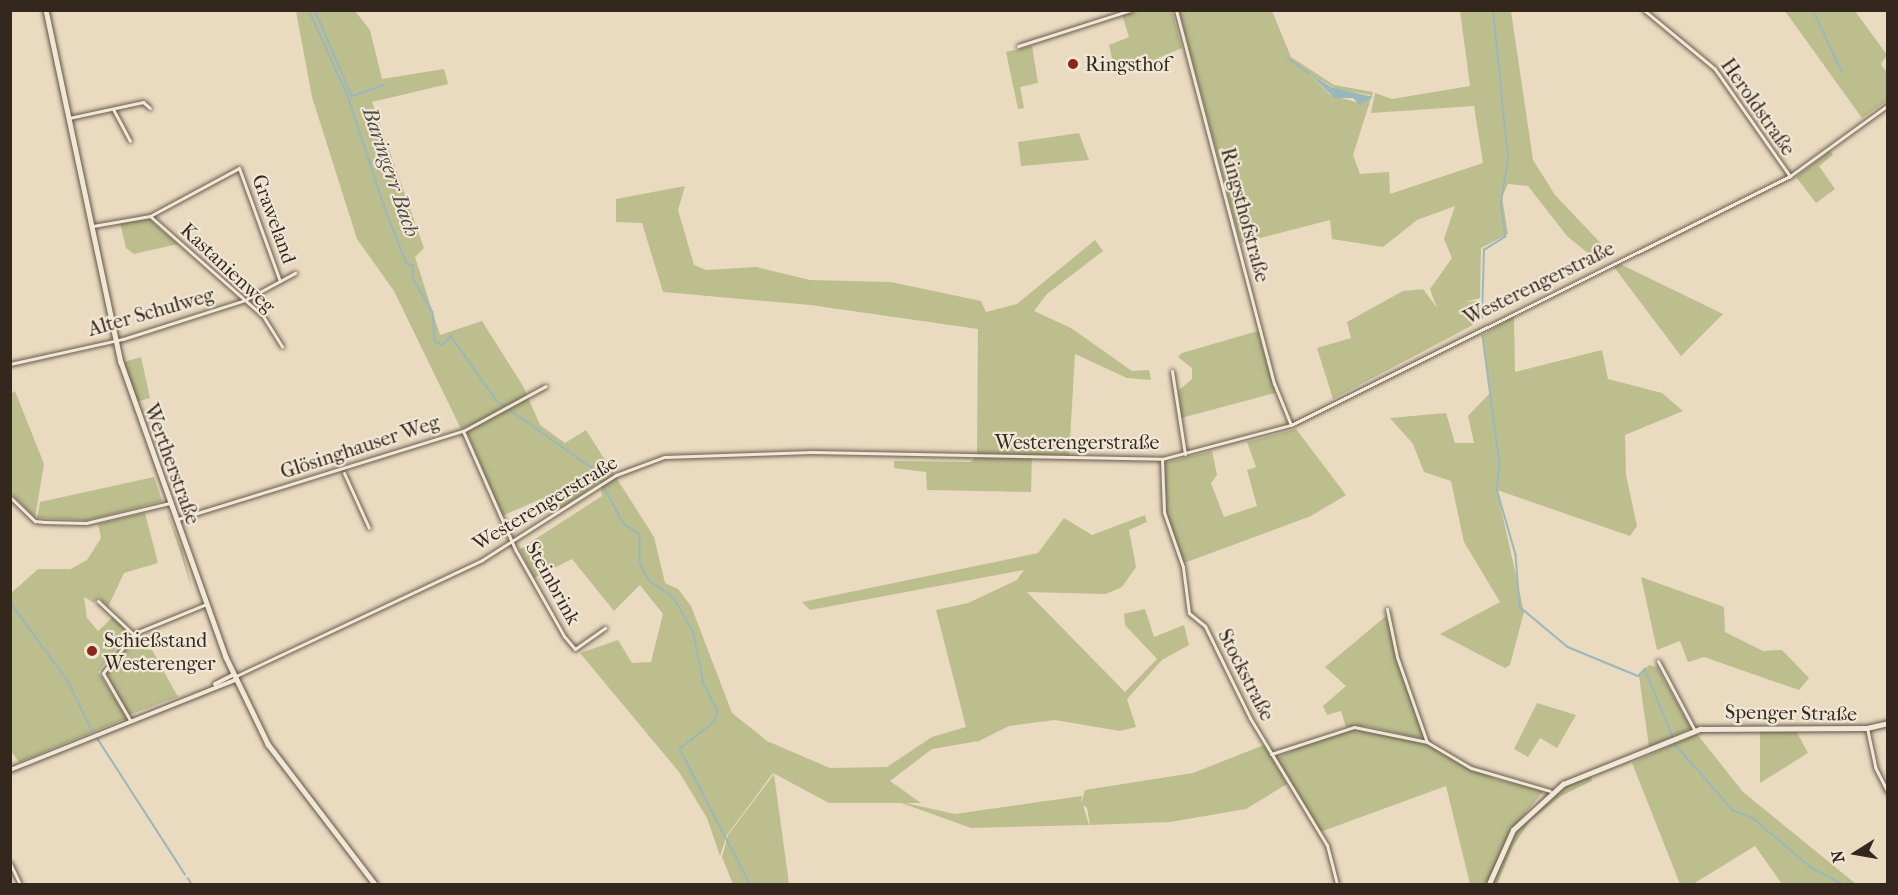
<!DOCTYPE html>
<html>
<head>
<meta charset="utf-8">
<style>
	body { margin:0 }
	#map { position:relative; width:1898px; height:895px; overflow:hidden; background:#e9dac0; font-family:"IM FELL French Canon",serif }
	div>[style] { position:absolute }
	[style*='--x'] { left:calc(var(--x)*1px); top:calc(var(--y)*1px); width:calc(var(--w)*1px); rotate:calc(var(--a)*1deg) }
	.green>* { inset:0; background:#bcbe8e }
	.water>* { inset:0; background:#9ab8bb }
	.stream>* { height:1.5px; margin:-0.75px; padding:0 0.75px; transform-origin:0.75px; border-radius:0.75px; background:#9ab8bb }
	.roads { filter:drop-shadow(0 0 2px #615446) drop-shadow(0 0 2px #615446) }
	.minor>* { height:3px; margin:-1.5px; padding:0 1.5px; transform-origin:1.5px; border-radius:1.5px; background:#f1e7d6 }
	.tertiary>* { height:4px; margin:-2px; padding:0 2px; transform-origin:2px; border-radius:2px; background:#f1e7d6 }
	.secondary>* { height:4.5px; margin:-2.25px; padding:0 2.25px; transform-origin:2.25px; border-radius:2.25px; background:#f1e7d6 }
	.dots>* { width:16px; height:16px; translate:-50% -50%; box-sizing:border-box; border:3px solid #f1e7d6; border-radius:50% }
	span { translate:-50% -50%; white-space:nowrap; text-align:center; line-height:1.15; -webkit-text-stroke:4.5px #f1e7d6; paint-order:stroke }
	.poi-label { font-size:20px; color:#34271d }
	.left { translate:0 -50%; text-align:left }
	.street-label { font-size:20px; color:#34271d }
	.water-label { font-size:21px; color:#4e4b44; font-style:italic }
	.frame { position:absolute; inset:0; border:12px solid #34271d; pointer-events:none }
	.north { position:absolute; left:1826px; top:823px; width:60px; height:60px; -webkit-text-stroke:4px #f1e7d6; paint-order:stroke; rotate:259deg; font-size:16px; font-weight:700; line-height:24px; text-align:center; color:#34271d }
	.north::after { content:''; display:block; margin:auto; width:21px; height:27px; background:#34271d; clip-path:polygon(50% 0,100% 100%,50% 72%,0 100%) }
</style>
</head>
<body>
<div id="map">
	<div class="green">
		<div style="clip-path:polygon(296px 11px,355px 11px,370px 30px,382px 79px,444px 69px,448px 84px,372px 102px,424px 248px,415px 257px,440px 335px,482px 321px,523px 386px,540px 425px,565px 443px,586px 430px,654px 537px,665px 583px,678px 589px,691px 606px,732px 713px,767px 741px,830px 768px,887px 767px,932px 737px,966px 727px,936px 610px,968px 603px,1017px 580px,1024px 570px,810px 610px,802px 602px,1038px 553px,1064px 518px,1092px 535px,1145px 515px,1147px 522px,1129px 530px,1136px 567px,1122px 587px,1106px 594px,1027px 592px,1125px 692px,1157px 659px,1125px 625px,1124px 614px,1145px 609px,1154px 637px,1184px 625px,1189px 645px,1162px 660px,1127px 699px,1136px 727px,1120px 731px,1055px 720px,1009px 726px,979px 741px,932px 749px,890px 781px,921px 803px,829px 803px,773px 773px,727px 835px,720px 856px,707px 818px,679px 772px,580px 653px,618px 640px,632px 663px,651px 662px,663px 614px,640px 585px,614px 611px,572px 559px,534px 578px,520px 549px,602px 496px,600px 482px,555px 513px,543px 498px,502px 516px,466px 429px,484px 420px,461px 429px,394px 291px,357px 239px,312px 97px)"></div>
		<div style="clip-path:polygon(1138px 11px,1172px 11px,1182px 48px,1116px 76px,1109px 45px,1129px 37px,1122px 15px)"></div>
		<div style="clip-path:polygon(evenodd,1179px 11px,1272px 11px,1291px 57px,1334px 85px,1373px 92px,1353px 155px,1360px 174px,1389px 172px,1390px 194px,1483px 163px,1474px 106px,1371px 113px,1375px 93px,1392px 99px,1470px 86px,1460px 11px,1511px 11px,1533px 160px,1555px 195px,1612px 255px,1596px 260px,1567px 236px,1528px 186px,1508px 184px,1502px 197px,1508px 234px,1481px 248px,1480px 298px,1465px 302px,1478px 301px,1473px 325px,1333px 399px,1317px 348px,1351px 338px,1347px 322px,1403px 291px,1423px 289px,1437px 308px,1430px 289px,1452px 258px,1444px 239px,1455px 206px,1417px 220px,1383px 247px,1332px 239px,1330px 220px,1241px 243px,1179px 11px,1310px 74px,1336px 89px,1371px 95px,1356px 102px,1330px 95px,1310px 74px)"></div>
		<div style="clip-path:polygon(1785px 11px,1855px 11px,1887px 55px,1881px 64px,1887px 73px,1887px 101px,1862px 118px)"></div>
		<div style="clip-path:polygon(1032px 46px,1038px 83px,1020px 87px,1024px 108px,1018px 109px,1006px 52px)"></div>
		<div style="clip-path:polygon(1079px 133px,1089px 160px,1021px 166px,1018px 142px)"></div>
		<div style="clip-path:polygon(1830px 151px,1833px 155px,1819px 166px,1835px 189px,1816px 203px,1796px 177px)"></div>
		<div style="clip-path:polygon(685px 186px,678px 210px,694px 265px,706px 270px,756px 267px,810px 280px,891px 282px,981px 301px,986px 312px,1017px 304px,1095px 240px,1103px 251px,1047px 294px,1034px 311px,1071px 328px,1132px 371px,1149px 370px,1151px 380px,1127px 378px,1075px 354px,1069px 457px,1032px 457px,1031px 492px,927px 490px,926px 472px,894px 468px,894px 461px,971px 462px,977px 455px,978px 329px,810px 305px,663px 292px,642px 223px,616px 222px,616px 199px)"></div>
		<div style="clip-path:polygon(149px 219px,178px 244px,134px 254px,126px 248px,120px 222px)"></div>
		<div style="clip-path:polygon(1620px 264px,1723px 314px,1681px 356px,1614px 267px)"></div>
		<div style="clip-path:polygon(1514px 316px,1515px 372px,1602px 350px,1608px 379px,1662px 393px,1683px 411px,1625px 435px,1626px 475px,1637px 526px,1630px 536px,1497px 490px,1524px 612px,1510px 665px,1505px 668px,1440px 634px,1500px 602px,1464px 542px,1451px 481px,1424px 472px,1413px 444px,1390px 418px,1446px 413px,1455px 443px,1474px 443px,1468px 416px,1490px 393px,1483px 335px)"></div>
		<div style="clip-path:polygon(1258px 331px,1275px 393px,1181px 418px,1179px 390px,1192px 379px,1192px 368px,1178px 357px,1182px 353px)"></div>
		<div style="clip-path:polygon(141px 357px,150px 398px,136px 402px,124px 362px)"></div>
		<div style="clip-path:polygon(15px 391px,44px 464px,35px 518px,11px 493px,10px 395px)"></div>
		<div style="clip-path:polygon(1296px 429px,1346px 495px,1311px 516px,1184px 563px,1167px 520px,1164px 463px,1212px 451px,1217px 475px,1211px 483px,1224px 517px,1257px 506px,1247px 470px,1256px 467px,1247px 442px)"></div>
		<div style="clip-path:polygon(154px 477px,162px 501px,88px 520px,37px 518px,40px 502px)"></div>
		<div style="clip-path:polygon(165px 509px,182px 548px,192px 589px,173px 530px)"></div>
		<div style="clip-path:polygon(145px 513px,158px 563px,124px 573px,108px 607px,99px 598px,94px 603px,84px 597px,87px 618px,98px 631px,113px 617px,129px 632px,98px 672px,127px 718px,19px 762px,10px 750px,10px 594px,38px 569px,71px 569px,87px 560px,101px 538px,98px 524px)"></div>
		<div style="clip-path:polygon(1641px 577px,1724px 607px,1725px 632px,1763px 651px,1782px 650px,1809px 678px,1799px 690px,1704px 657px,1688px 662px,1680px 641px,1657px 650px)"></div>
		<div style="clip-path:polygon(1386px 616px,1424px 734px,1420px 738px,1366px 726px,1346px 727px,1341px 711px,1327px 715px,1323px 706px,1346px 686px,1325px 667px)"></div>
		<div style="clip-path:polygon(125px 647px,152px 650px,178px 697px,129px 715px,105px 672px)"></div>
		<div style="clip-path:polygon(1649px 665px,1657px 667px,1691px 728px,1649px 747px,1639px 676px)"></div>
		<div style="clip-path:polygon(1537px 703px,1576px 715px,1557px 748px,1540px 738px,1528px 757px,1514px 749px)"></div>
		<div style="clip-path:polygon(1365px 729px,1428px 745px,1497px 780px,1545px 789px,1512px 830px,1488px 884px,1470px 884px,1446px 786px,1320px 832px,1276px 758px,1334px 732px)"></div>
		<div style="clip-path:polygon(1760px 731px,1796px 731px,1808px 753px,1760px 783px)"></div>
		<div style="clip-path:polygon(1697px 734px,1743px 792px,1856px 884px,1782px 884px,1755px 846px,1693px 884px,1680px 884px,1632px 763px)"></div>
		<div style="clip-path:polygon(1264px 745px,1287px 784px,1246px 809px,1170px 822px,1090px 825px,1087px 808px,1083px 805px,1089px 825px,971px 828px,896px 801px,955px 814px,1082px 796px,1081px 804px,1085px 790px,1193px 773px)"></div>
		<div style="clip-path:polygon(774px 774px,789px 884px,733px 884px,722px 857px,728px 835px)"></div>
		<div style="clip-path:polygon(1591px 775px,1592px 781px,1561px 796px,1530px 821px,1513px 846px,1497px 884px,1492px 884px,1518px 826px,1557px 789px)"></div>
	</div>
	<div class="water">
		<div style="clip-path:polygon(1309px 73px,1331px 87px,1373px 97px,1360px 105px,1353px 98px,1334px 98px)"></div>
	</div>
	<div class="stream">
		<div style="--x:309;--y:10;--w:94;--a:65.6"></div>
		<div style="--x:348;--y:96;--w:118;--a:71.7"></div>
		<div style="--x:385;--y:208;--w:60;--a:68.6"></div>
		<div style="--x:407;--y:264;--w:6;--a:9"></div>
		<div style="--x:413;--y:265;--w:13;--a:90"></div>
		<div style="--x:413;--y:278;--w:39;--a:60"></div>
		<div style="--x:433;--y:312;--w:29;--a:86"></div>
		<div style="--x:435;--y:341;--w:8;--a:30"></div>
		<div style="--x:442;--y:345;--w:13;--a:-45"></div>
		<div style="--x:451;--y:336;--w:80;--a:54.7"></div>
		<div style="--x:497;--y:401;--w:120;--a:35.1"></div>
		<div style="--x:595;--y:470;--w:61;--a:61.8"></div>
		<div style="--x:624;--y:524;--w:19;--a:32"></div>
		<div style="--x:640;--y:534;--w:30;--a:90"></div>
		<div style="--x:640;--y:564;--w:20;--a:60"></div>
		<div style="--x:650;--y:581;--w:29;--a:35"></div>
		<div style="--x:674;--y:598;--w:40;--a:60.3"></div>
		<div style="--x:694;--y:633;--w:52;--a:78.9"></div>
		<div style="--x:704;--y:684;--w:31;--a:63"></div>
		<div style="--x:718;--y:712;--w:10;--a:107"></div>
		<div style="--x:715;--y:722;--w:44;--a:142.4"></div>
		<div style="--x:680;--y:749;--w:152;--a:62.6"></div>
		<div style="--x:315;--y:10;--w:94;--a:66.7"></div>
		<div style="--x:352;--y:96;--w:34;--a:-19"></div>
		<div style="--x:1813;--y:10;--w:68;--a:64.6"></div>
		<div style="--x:1287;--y:58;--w:27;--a:34"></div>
		<div style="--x:1482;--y:318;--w:68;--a:-88.3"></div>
		<div style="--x:1484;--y:250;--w:25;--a:-32"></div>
		<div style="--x:1505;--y:237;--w:35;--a:-97"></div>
		<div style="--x:1501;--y:202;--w:43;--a:-80.5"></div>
		<div style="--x:1508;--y:160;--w:151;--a:-95.7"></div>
		<div style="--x:1483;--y:336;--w:131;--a:82.5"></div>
		<div style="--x:1500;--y:466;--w:23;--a:97"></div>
		<div style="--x:1497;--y:489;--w:69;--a:73.9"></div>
		<div style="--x:1516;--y:555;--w:52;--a:85.6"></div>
		<div style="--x:1520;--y:607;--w:62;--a:39.8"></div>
		<div style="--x:1568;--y:647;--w:76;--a:22.5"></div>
		<div style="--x:1638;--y:676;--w:10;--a:-45"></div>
		<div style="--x:1645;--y:669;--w:74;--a:67.6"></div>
		<div style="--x:10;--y:602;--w:98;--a:53.7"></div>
		<div style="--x:68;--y:681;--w:55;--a:63.9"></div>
		<div style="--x:98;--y:739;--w:161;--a:57.2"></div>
		<div style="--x:1675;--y:744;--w:88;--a:48.7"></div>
		<div style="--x:1733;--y:810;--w:22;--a:22"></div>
		<div style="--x:1753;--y:818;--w:77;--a:40.3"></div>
		<div style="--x:1812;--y:868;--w:34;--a:28"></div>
		<div style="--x:188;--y:878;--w:7;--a:56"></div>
	</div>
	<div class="roads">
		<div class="minor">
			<div style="--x:1176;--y:10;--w:386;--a:75.3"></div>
			<div style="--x:1274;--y:383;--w:45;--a:68"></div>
			<div style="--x:1644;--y:10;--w:92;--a:39.7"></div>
			<div style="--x:1715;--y:69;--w:131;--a:55"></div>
			<div style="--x:1018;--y:46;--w:119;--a:-17.7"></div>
			<div style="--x:113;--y:109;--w:36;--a:62"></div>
			<div style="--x:69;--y:118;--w:76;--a:-12.2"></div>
			<div style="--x:143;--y:102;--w:9;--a:41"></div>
			<div style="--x:150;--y:216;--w:151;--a:41.5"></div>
			<div style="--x:263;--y:316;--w:36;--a:58"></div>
			<div style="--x:93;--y:226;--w:58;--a:-10"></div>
			<div style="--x:150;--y:216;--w:101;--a:-28.3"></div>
			<div style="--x:239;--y:168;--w:120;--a:70.1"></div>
			<div style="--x:10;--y:364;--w:116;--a:-12.5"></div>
			<div style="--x:123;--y:339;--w:128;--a:-17.7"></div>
			<div style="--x:245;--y:300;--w:57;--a:-28.4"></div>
			<div style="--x:1172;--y:371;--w:84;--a:81.1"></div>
			<div style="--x:463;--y:431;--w:129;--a:66.2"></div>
			<div style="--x:515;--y:549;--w:100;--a:60.6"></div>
			<div style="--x:564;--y:636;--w:17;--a:50"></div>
			<div style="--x:575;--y:649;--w:37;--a:-35"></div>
			<div style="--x:1162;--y:459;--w:53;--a:87.8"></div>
			<div style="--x:1164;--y:512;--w:58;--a:70.9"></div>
			<div style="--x:1183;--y:567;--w:46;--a:82.6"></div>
			<div style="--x:1189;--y:613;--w:21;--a:39"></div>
			<div style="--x:1205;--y:626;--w:102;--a:63.9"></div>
			<div style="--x:1250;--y:718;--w:149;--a:58.8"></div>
			<div style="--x:1327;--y:845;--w:40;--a:75.6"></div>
			<div style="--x:344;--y:473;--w:60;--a:65.6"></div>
			<div style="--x:10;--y:497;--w:35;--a:44"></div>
			<div style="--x:35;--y:521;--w:10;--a:6"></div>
			<div style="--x:45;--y:522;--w:41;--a:1.4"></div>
			<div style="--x:86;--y:523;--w:86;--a:-13.4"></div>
			<div style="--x:178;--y:519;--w:298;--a:-17.2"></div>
			<div style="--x:463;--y:431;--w:94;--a:-28.5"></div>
			<div style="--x:98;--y:601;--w:48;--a:43.3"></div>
			<div style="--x:133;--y:634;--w:79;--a:-22.3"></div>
			<div style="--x:1387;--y:609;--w:49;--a:78.2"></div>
			<div style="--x:1397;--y:657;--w:90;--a:70.6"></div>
			<div style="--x:1427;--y:742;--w:51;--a:30.6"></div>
			<div style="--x:1471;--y:768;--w:82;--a:16.2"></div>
			<div style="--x:1658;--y:661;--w:79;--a:62.1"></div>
			<div style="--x:236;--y:676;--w:272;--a:-25.2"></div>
			<div style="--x:482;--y:560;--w:159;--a:-32.4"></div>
			<div style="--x:616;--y:475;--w:51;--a:-20.6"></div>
			<div style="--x:664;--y:457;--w:148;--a:-1.9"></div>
			<div style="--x:812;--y:452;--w:350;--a:1.1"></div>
			<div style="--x:1162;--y:459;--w:133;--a:-14.8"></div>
			<div style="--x:1291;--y:425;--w:558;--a:-26.52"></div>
			<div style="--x:1790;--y:176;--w:121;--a:-35.9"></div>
			<div style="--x:130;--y:720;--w:54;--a:-119.9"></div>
			<div style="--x:103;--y:673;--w:48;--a:-51.7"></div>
			<div style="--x:1867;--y:728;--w:40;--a:78"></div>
			<div style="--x:1875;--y:767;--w:28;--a:63"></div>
			<div style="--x:1271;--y:754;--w:87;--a:-18"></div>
			<div style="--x:1354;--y:727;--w:75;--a:11.6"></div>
			<div style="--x:10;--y:863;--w:23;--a:65"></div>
		</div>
		<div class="tertiary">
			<div style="--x:215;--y:684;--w:20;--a:-27"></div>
			<div style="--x:10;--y:770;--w:242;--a:-21.8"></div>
		</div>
		<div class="secondary">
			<div style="--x:46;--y:10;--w:360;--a:78"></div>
			<div style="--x:121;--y:362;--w:313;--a:70.4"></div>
			<div style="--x:226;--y:657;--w:97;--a:64.2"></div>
			<div style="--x:268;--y:744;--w:176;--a:52.6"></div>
			<div style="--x:1489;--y:884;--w:59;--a:-66"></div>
			<div style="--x:1513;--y:830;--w:68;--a:-42.6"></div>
			<div style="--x:1563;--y:784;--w:148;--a:-21.9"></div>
			<div style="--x:1700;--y:729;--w:167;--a:-0.3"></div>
			<div style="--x:1867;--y:728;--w:22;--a:-13"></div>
		</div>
	</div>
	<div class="dots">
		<div style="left:1073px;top:64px;background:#8f2418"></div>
		<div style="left:92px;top:651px;background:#8f2418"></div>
	</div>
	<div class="poi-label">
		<span class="left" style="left:1085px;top:64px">Ringsthof</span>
		<span class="left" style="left:104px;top:652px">Schießstand<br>Westerenger</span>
	</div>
	<div class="street-label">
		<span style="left:1758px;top:107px;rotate:55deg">Heroldstraße</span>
		<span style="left:1245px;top:215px;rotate:75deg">Ringsthofstraße</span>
		<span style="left:274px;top:219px;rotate:70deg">Graweland</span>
		<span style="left:228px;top:268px;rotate:43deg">Kastanienweg</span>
		<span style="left:1539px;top:283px;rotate:-26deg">Westerengerstraße</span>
		<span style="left:151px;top:312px;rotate:-16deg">Alter Schulweg</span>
		<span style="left:1077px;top:442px">Westerengerstraße</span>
		<span style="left:360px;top:447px;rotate:-18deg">Glösinghauser Weg</span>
		<span style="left:172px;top:464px;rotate:70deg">Wertherstraße</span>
		<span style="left:545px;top:503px;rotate:-31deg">Westerengerstraße</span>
		<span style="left:553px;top:583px;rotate:61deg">Steinbrink</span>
		<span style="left:1246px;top:675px;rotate:63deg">Stockstraße</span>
		<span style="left:1791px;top:713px;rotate:1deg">Spenger Straße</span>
	</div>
	<div class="water-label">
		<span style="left:391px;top:172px;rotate:71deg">Baringerr Bach</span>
	</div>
	<div class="frame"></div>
	<div class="north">N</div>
</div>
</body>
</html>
